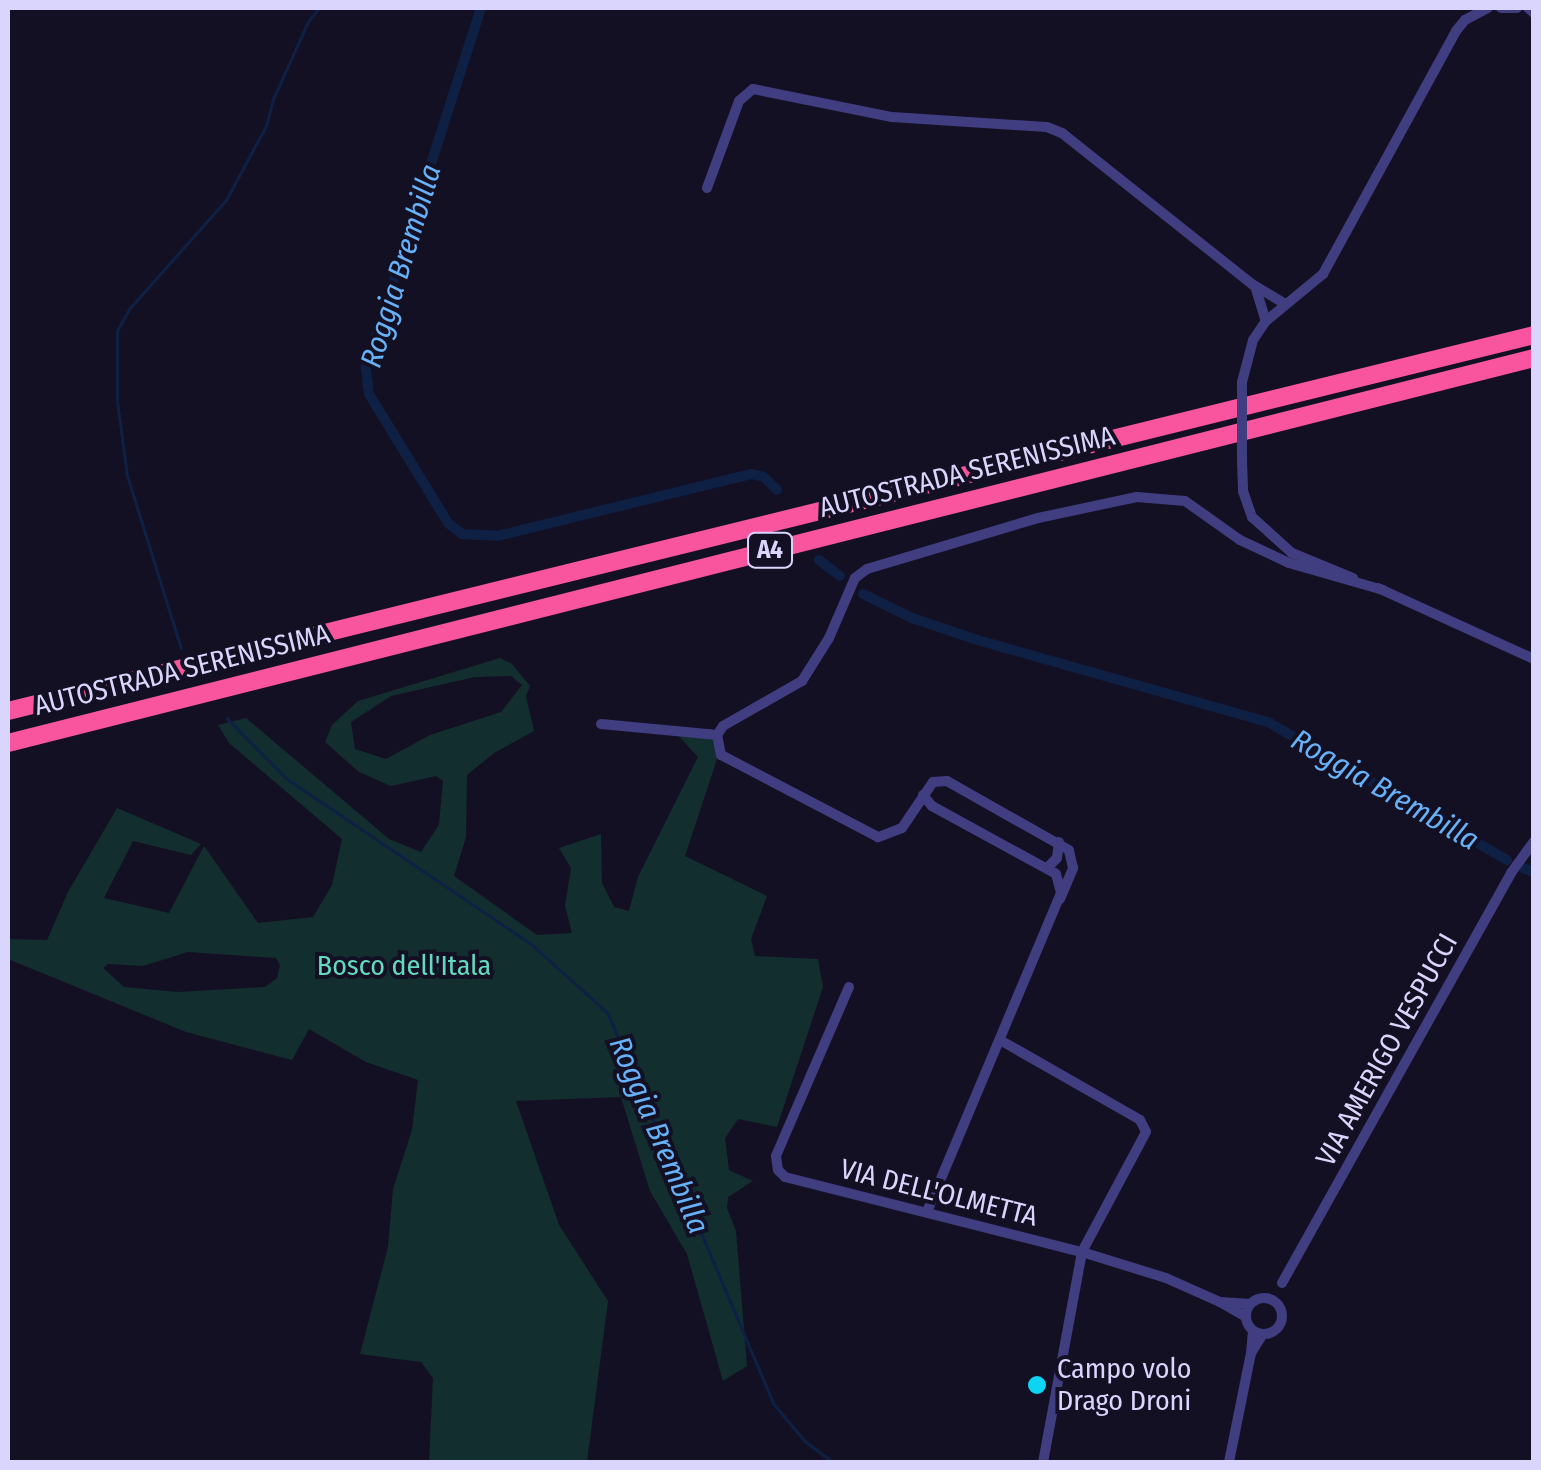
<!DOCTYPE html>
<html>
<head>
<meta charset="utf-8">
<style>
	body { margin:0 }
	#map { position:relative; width:1541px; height:1470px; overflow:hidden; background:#141024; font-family:"Fira Sans Condensed",sans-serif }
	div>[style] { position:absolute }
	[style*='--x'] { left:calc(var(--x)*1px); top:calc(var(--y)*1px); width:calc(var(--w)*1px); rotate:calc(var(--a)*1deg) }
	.green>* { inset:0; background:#132e2e }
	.stream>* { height:2.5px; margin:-1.25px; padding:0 1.25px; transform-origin:1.25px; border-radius:1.25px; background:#0e2145 }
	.canal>* { height:10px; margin:-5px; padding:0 5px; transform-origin:5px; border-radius:5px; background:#0e2145 }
	.street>* { height:10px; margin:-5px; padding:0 5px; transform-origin:5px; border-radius:5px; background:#413d81 }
	.street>.ring { margin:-5px; padding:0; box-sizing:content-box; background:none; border:10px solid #413d81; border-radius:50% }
	.highway>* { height:18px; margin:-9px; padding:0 9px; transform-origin:9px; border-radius:9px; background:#f8559e }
	.street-bridge>* { height:10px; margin:-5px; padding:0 5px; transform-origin:5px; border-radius:5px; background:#413d81 }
	.dots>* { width:28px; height:28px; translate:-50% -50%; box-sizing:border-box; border:5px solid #141024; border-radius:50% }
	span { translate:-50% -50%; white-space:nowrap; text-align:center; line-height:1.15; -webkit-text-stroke:8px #141024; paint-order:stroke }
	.shield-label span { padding:2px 8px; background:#141024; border:2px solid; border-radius:8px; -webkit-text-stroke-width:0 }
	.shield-label { font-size:25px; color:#dad5fd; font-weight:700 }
	.street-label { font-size:28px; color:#dad5fd }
	.park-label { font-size:28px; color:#63dac0 }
	.poi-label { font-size:28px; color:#dad5fd }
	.left { translate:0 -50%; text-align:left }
	.water-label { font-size:30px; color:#67b1f8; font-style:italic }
	.frame { position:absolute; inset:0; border:10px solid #dad5fd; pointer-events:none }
</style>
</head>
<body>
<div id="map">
	<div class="green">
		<div style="clip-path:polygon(evenodd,500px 658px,512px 664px,530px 686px,526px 696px,534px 731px,494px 753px,467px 775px,466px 837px,454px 876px,537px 935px,572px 933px,565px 906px,571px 868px,559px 848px,601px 834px,602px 883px,614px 907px,629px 911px,638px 877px,698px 757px,673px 730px,715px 730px,719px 753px,685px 856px,767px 896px,751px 939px,755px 956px,818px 959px,823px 987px,777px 1127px,738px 1119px,725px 1138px,729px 1170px,753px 1181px,728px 1197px,727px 1208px,736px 1231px,747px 1366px,723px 1381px,687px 1254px,650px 1191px,621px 1097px,516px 1101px,559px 1225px,608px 1301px,587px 1462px,429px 1462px,433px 1378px,421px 1362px,360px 1354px,388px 1247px,393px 1189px,412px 1130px,418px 1080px,366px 1062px,309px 1029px,292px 1060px,186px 1032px,8px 959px,8px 939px,47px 940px,68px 892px,117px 808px,201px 844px,191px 855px,133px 841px,104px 898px,169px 913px,204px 846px,258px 923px,313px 917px,332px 885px,342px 839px,229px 743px,218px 725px,246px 718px,389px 839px,421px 852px,439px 825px,443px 781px,436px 776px,391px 786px,359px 772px,325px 742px,332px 725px,358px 701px,500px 658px,511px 676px,522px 685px,501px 712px,430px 735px,386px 759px,355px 749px,351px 722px,391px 696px,475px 677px,511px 676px,500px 658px,188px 952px,276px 958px,280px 965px,277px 978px,265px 987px,178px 992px,124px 987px,103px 968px,108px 964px,143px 966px,188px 952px)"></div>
	</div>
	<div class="stream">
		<div style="--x:181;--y:649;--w:181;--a:-107.3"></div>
		<div style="--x:127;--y:476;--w:76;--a:-97.6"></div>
		<div style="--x:117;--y:401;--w:70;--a:-90"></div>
		<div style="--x:117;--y:331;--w:25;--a:-61"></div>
		<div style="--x:129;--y:309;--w:146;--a:-48.3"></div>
		<div style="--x:226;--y:200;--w:84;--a:-61.6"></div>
		<div style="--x:266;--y:126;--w:30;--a:-75"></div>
		<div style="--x:274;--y:97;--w:82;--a:-65.6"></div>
		<div style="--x:308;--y:22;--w:18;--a:-52"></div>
		<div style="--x:227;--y:718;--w:84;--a:45.5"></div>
		<div style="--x:286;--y:778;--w:295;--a:34.1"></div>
		<div style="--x:530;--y:943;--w:105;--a:41.9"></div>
		<div style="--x:608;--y:1013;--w:425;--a:67"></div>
		<div style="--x:774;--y:1404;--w:48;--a:50"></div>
		<div style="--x:805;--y:1441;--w:35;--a:37"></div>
	</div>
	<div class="canal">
		<div style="--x:481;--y:8;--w:377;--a:107.8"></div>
		<div style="--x:366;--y:367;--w:27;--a:84"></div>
		<div style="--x:369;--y:394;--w:151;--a:58.5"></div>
		<div style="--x:448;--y:523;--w:18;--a:38"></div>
		<div style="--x:462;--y:534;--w:35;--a:3"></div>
		<div style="--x:497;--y:536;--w:261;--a:-13.7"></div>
		<div style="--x:751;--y:474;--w:13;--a:13"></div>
		<div style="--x:764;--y:477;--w:18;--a:45"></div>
		<div style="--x:819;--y:560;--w:26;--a:37"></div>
		<div style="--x:863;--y:594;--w:55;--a:26.1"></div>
		<div style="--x:912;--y:618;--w:65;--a:18.7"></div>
		<div style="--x:974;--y:639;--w:305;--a:15.8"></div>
		<div style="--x:1268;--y:722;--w:276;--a:30"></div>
		<div style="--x:1523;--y:868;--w:12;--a:20"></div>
	</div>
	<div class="street">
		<div style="--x:1501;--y:8;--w:16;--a:0"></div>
		<div style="--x:1528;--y:8;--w:8;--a:40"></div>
		<div style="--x:707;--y:188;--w:93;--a:-69.8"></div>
		<div style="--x:739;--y:101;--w:18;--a:-41"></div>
		<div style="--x:753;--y:89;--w:142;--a:11.4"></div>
		<div style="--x:892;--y:117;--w:155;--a:3.7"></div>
		<div style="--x:1047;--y:127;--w:16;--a:22"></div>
		<div style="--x:1062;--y:133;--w:243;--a:38.5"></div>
		<div style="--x:1252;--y:284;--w:39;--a:31"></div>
		<div style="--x:1256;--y:289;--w:34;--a:73"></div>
		<div style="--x:1242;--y:382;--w:43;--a:-75.3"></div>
		<div style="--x:1253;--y:340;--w:23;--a:-56"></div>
		<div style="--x:1266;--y:321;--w:74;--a:-39.5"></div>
		<div style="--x:1323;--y:274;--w:277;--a:-61.3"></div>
		<div style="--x:1456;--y:31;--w:14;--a:-51"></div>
		<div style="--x:1465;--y:20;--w:26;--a:-28"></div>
		<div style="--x:1242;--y:460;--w:31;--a:88"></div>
		<div style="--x:1243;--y:491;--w:28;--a:71"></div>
		<div style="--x:1252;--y:517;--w:54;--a:42"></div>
		<div style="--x:1292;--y:553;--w:66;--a:22.3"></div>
		<div style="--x:1378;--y:588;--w:171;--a:24.5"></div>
		<div style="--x:601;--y:724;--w:117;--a:5.4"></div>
		<div style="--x:923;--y:795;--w:14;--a:51"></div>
		<div style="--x:932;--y:806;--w:141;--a:28.7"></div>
		<div style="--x:1056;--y:874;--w:20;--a:75"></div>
		<div style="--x:1061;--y:893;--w:346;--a:112.8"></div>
		<div style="--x:1047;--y:868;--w:14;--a:-45"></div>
		<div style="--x:1057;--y:858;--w:16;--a:-83"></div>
		<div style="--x:1060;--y:899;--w:34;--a:-67"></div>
		<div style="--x:1073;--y:868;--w:18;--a:-103"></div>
		<div style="--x:1069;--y:850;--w:140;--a:-150.5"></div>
		<div style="--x:947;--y:781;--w:14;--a:176"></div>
		<div style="--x:933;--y:782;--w:55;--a:124"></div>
		<div style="--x:902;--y:828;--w:26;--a:159"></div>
		<div style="--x:878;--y:837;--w:177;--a:-152.4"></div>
		<div style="--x:721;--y:755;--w:20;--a:-101"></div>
		<div style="--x:717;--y:735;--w:11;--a:-56"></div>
		<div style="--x:723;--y:726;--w:91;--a:-29.7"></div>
		<div style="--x:802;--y:681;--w:51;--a:-57.9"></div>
		<div style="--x:829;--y:638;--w:65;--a:-66.6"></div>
		<div style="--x:855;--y:578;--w:15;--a:-37"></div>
		<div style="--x:867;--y:569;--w:178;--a:-16.6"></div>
		<div style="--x:1038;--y:518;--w:101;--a:-12"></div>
		<div style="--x:1137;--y:497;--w:48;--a:4.8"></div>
		<div style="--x:1185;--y:501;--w:67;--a:35.3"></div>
		<div style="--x:1240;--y:540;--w:54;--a:25.1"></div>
		<div style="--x:1289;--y:563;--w:98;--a:16"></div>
		<div style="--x:849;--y:987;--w:184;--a:113.4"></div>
		<div style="--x:776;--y:1156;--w:14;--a:82"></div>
		<div style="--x:778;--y:1170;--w:10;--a:45"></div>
		<div style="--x:785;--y:1177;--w:306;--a:14.2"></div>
		<div style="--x:1082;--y:1252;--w:88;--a:17.2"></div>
		<div style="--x:1166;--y:1278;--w:59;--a:24"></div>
		<div style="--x:1000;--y:1040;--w:161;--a:29.7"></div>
		<div style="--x:1140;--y:1120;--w:13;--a:63"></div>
		<div style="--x:1146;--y:1132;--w:136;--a:118.1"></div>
		<div style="--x:1082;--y:1252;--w:214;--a:100.5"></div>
		<div style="--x:1282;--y:1283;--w:470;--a:-60.8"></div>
		<div style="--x:1511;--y:873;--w:39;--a:-54"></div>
		<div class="ring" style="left:1246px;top:1298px;width:26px;height:26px"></div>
		<div style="--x:1246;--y:1317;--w:30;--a:-150"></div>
		<div style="--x:1220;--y:1302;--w:30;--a:4"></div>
		<div style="--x:1253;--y:1331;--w:22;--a:95"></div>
		<div style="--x:1251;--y:1353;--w:22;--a:-58"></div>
		<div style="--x:1229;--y:1462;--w:111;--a:-78.6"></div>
	</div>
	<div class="highway">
		<div style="--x:8;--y:711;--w:1572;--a:-13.84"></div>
		<div style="--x:8;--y:743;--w:1574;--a:-14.16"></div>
	</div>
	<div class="street-bridge">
		<div style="--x:1242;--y:382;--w:78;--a:90"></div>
	</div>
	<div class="dots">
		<div style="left:1037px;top:1385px;background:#0bd5f3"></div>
	</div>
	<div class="shield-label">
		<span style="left:770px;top:550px">A4</span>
	</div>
	<div class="street-label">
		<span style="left:967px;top:472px;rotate:-14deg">AUTOSTRADA SERENISSIMA</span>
		<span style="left:182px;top:670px;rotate:-14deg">AUTOSTRADA SERENISSIMA</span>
		<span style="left:1387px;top:1050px;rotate:-61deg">VIA AMERIGO VESPUCCI</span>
		<span style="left:939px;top:1193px;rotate:14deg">VIA DELL'OLMETTA</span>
	</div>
	<div class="park-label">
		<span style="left:404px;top:966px">Bosco dell'Itala</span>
	</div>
	<div class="poi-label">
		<span class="left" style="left:1057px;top:1385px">Campo volo<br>Drago Droni</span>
	</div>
	<div class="water-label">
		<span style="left:401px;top:266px;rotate:-73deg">Roggia Brembilla</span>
		<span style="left:1385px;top:790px;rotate:30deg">Roggia Brembilla</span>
		<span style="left:659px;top:1135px;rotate:67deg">Roggia Brembilla</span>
	</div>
	<div class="frame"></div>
</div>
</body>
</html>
